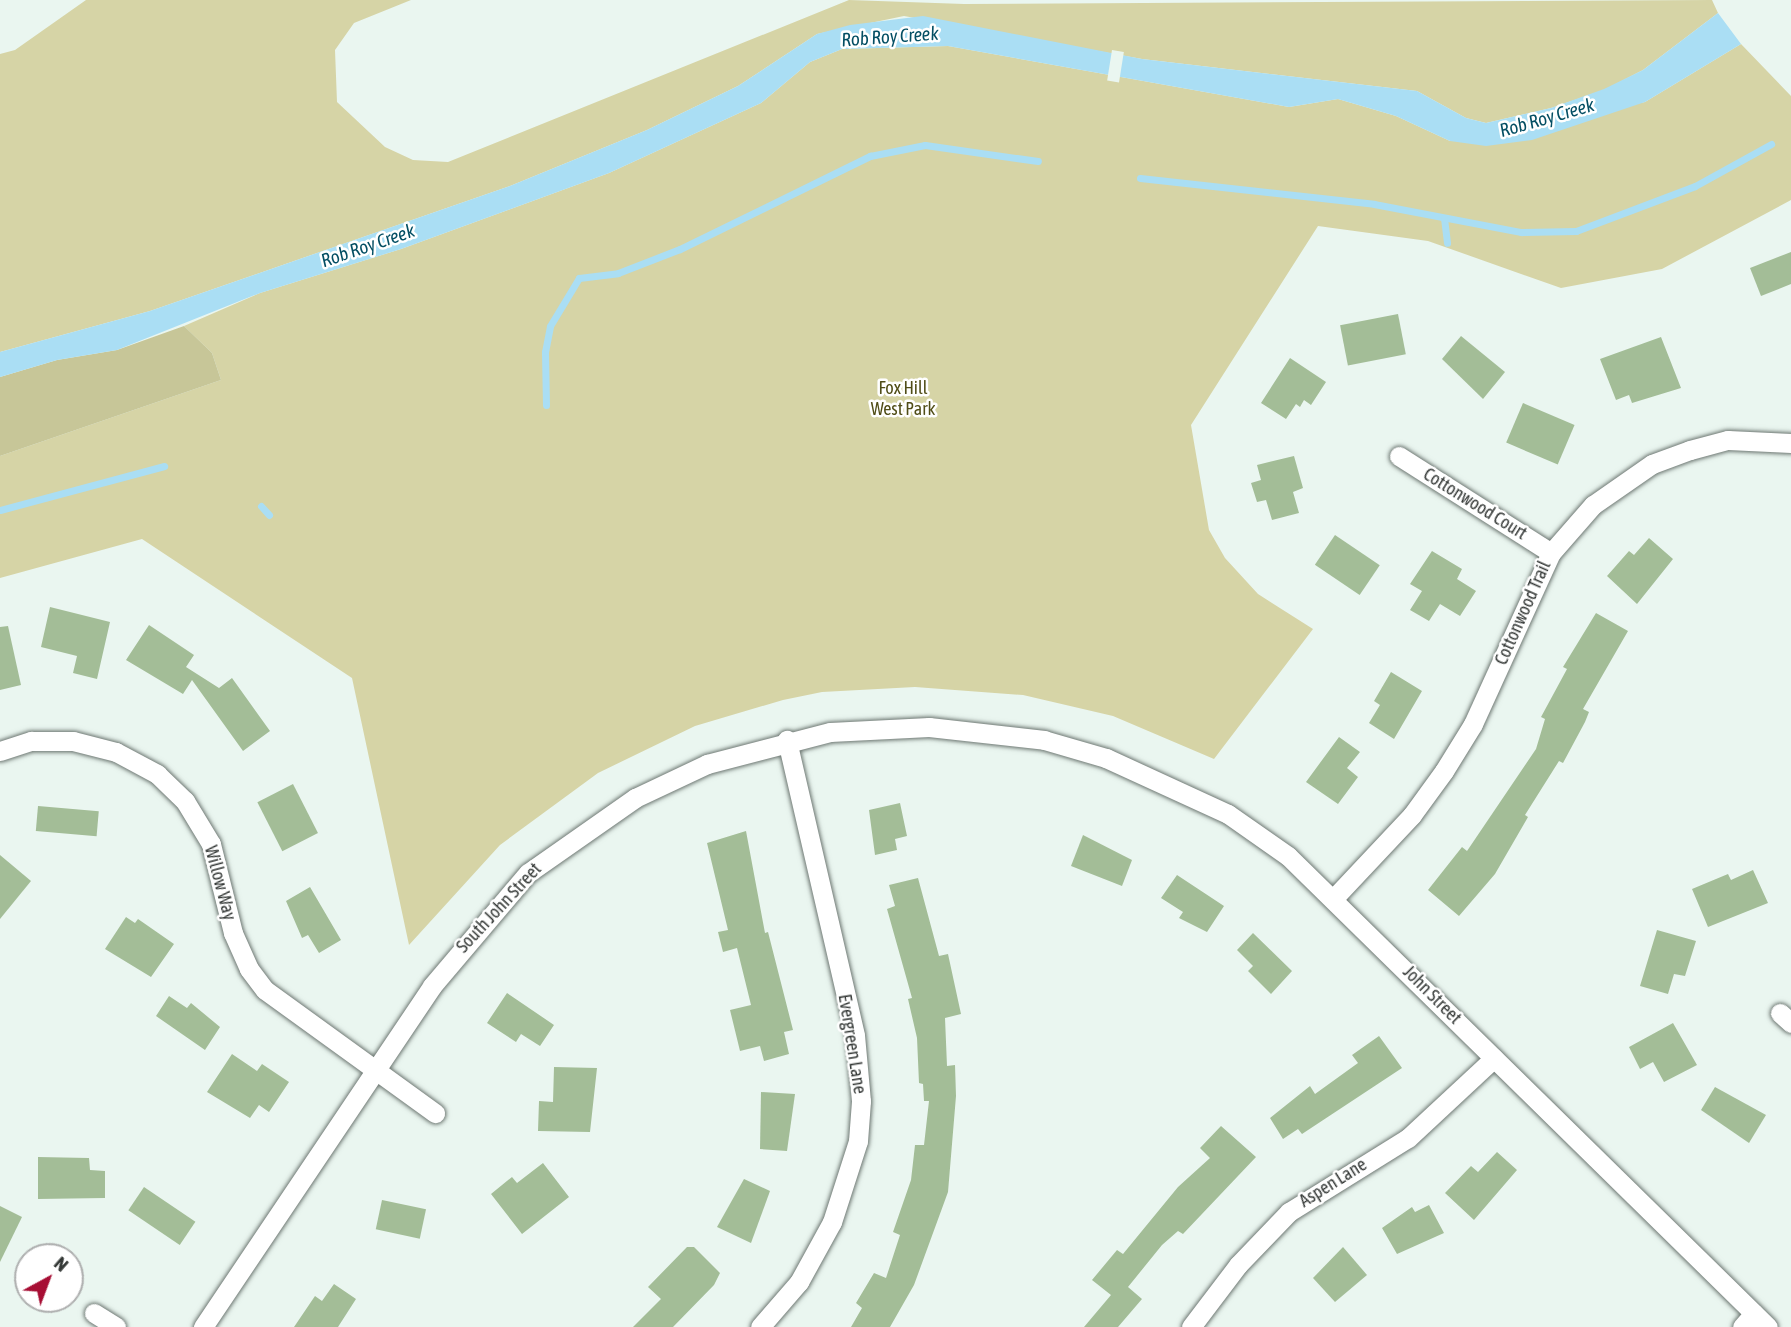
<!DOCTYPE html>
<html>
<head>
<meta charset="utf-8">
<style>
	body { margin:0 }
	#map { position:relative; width:1791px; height:1327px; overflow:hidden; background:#eaf6f0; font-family:"Asap Condensed",sans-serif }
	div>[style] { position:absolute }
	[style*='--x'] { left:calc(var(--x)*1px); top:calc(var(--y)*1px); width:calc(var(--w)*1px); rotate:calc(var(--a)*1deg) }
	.green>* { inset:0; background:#d6d4a6 }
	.forest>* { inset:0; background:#c7c698 }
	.water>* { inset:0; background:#aadef4 }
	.pier>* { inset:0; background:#eaf6f0; transform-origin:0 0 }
	.stream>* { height:7px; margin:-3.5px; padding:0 3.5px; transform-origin:3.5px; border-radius:3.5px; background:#aadef4 }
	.building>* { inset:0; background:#a3bd97; transform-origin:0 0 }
	.roads { filter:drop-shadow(0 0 2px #6e7873) drop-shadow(0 0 2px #6e7873) }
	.minor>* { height:19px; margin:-9.5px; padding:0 9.5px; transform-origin:9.5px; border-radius:9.5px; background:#fff }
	span { translate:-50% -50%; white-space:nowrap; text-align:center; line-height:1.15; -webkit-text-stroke:5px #fff; paint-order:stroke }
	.park-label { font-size:18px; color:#504d17 }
	.street-label { font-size:18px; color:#343836 }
	.water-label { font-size:19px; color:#034e63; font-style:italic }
	.north { position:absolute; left:14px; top:1243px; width:70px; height:70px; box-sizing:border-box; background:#fff; border:2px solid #aeafaf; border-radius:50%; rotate:41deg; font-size:19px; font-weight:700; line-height:28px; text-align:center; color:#343836 }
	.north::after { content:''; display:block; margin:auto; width:24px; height:32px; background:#a70e34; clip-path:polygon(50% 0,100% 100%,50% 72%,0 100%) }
</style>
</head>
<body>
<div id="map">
	<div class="green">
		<div style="clip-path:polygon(86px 0,411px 0,354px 23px,335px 50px,337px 102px,385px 147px,413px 160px,448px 162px,849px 0,964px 4px,1712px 0,1718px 13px,1643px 70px,1604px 90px,1551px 108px,1486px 123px,1466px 118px,1417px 91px,1142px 59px,904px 16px,817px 34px,738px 86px,647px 130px,510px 186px,150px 311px,0 352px,0 54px,15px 50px)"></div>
		<div style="clip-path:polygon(1741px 44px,1791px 96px,1791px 200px,1662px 269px,1561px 288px,1428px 241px,1318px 226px,1191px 425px,1209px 530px,1225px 558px,1258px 594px,1313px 629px,1214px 759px,1113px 716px,1023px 695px,915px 687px,822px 692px,783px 700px,695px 726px,598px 773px,500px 845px,409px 945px,352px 678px,142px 539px,0 578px,0 456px,221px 380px,212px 353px,184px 326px,260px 293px,401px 249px,609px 173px,761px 103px,810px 62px,842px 49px,948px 46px,1289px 107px,1338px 99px,1396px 116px,1450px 141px,1645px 102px)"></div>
	</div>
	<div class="forest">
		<div style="clip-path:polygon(184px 326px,212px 353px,221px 380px,0 456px,0 377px,57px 360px,117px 350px)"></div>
	</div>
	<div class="water">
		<div style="clip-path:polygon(1718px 13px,1741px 44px,1645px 102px,1532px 140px,1486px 146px,1450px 141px,1396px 116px,1338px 99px,1289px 107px,948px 46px,842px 49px,810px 62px,761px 103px,609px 173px,401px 249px,260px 293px,117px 350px,57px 360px,0 377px,0 352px,150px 311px,510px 186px,647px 130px,738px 86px,817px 34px,850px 25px,923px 16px,1142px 59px,1417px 91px,1466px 118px,1486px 123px,1551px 108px,1604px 89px,1643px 70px)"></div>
	</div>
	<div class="pier">
		<div style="left:1112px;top:50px;width:12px;height:31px;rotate:9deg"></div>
	</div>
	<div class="stream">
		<div style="--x:1140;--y:178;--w:235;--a:6.3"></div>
		<div style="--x:1374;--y:204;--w:150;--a:10.8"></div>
		<div style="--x:1521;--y:232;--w:55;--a:-1"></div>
		<div style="--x:1576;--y:231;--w:127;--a:-20.7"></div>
		<div style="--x:1695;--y:186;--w:87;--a:-28.9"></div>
		<div style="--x:1444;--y:218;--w:25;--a:83"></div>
		<div style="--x:546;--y:405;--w:53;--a:-91.1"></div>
		<div style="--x:545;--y:352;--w:26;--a:-79"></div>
		<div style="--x:550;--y:326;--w:56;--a:-58.9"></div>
		<div style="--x:579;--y:278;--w:39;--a:-7"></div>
		<div style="--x:618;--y:273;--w:66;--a:-21.2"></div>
		<div style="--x:680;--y:249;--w:212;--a:-26.1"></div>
		<div style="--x:870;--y:156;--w:56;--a:-11.3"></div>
		<div style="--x:925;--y:145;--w:114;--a:8.1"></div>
		<div style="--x:261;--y:506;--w:12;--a:48"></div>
		<div style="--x:0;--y:510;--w:170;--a:-15"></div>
	</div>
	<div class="building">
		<div style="clip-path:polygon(1791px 252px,1791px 284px,1761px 296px,1750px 268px)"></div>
		<div style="left:1398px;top:314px;width:41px;height:59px;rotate:79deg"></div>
		<div style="clip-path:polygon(1461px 336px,1505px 372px,1483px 399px,1442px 359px)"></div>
		<div style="clip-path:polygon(1661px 337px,1681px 388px,1632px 403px,1629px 395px,1616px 400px,1600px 359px)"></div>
		<div style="clip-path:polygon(1290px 358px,1326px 382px,1311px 405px,1304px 400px,1300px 407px,1296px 404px,1286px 419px,1261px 403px)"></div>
		<div style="left:1523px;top:403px;width:56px;height:43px;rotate:23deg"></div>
		<div style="clip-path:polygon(1294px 456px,1303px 488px,1293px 492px,1299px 513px,1272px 520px,1266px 500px,1257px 502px,1251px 483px,1261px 480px,1257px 465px)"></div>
		<div style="left:1335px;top:535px;width:54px;height:36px;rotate:34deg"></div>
		<div style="clip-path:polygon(1649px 538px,1673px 559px,1637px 604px,1607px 576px,1629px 551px,1634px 555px)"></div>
		<div style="clip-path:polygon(1432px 551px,1462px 569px,1457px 579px,1476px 591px,1460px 616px,1440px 604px,1429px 621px,1410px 610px,1422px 591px,1410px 584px)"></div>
		<div style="clip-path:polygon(50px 607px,110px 622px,97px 679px,73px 673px,77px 656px,41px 647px)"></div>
		<div style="clip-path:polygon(1596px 613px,1628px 631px,1583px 709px,1589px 712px,1585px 722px,1563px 763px,1559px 761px,1525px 815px,1528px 817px,1495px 874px,1459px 916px,1428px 890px,1462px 847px,1467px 851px,1536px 749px,1545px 719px,1541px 717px,1567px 669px,1563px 667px)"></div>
		<div style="clip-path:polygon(149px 625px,194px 655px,186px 667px,219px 688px,232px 678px,270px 731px,243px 751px,192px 680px,183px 694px,126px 660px)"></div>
		<div style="clip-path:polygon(8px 626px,21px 685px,0 690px,0 627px)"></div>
		<div style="clip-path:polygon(1391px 672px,1422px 691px,1394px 739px,1369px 723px,1380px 705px,1374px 701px)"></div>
		<div style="clip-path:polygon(1339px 737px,1360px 752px,1347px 768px,1358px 777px,1338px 804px,1306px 782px)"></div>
		<div style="left:293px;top:784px;width:55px;height:40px;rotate:63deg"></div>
		<div style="clip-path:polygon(900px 803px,907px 836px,895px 839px,897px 850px,875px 855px,869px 810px)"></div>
		<div style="left:38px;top:806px;width:61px;height:25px;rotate:5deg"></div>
		<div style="clip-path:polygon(746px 831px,765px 933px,768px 932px,793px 1030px,784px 1032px,789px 1054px,764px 1061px,760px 1046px,740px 1051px,730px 1010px,751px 1005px,737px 948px,723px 952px,718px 932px,728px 930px,707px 843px)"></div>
		<div style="clip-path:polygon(1083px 835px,1132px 860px,1122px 886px,1071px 866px)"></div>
		<div style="clip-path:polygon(0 855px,31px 881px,0 919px)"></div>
		<div style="clip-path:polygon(1753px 870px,1768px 903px,1708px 927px,1692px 889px,1728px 874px,1731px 880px)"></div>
		<div style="clip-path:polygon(1177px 875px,1224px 906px,1207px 932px,1179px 918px,1183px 912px,1161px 898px)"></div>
		<div style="clip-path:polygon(918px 878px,939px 956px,948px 954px,961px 1014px,945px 1018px,947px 1066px,955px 1065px,956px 1096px,948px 1192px,914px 1285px,890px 1327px,851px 1327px,862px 1308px,856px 1303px,874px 1273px,886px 1278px,900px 1235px,893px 1232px,911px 1180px,915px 1145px,924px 1145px,929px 1101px,924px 1101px,923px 1084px,919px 1083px,917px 1038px,908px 999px,912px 998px,887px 909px,895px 906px,889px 885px)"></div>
		<div style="clip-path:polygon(310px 887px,341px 940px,319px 953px,308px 935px,302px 938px,286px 901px)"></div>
		<div style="clip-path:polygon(126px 917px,135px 923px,138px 919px,174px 944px,151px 977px,105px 949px)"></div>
		<div style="clip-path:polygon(1657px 930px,1696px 941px,1685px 976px,1674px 974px,1668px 994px,1640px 986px)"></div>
		<div style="clip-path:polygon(1253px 933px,1292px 971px,1271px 994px,1248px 971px,1253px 966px,1237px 950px)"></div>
		<div style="clip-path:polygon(507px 993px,554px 1025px,540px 1046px,521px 1034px,516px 1042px,487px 1023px)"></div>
		<div style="clip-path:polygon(169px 996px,187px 1008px,191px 1003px,220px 1027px,205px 1050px,156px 1016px)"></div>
		<div style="clip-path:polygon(1673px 1023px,1697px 1065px,1664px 1082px,1653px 1062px,1640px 1069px,1629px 1047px)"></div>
		<div style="clip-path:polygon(1379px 1036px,1402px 1068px,1302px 1134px,1298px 1129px,1283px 1139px,1270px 1118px,1310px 1086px,1315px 1094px,1358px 1063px,1352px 1055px)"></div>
		<div style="clip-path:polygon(232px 1054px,257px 1071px,262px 1064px,289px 1082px,269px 1112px,259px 1105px,250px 1118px,207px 1092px)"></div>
		<div style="clip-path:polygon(554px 1067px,597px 1068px,590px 1132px,538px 1131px,539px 1101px,553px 1102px)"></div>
		<div style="clip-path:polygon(1715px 1087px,1766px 1115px,1749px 1143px,1701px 1110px)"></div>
		<div style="clip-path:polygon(761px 1092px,795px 1094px,787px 1151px,760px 1149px)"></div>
		<div style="clip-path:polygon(1221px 1126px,1256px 1157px,1183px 1234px,1178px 1231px,1162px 1245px,1128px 1287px,1142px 1299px,1118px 1327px,1084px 1327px,1111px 1295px,1092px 1280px,1117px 1250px,1123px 1254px,1178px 1187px,1210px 1158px,1200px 1148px)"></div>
		<div style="clip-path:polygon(1497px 1152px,1517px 1170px,1474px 1220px,1445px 1193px,1471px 1166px,1478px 1172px)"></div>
		<div style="clip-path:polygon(38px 1157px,89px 1158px,90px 1170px,105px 1171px,105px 1198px,38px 1199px)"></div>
		<div style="clip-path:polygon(543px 1163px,569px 1197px,522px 1234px,491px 1194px,512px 1177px,517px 1183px)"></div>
		<div style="clip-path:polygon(744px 1179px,770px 1191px,751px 1243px,717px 1227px)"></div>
		<div style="left:144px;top:1187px;width:62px;height:28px;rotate:34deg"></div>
		<div style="left:382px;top:1200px;width:45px;height:30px;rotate:12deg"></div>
		<div style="clip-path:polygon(1429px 1205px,1444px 1233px,1397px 1254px,1382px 1228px,1412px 1207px,1415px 1212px)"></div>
		<div style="clip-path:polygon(0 1206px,22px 1217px,0 1262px)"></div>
		<div style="clip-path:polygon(687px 1247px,694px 1247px,720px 1273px,714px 1285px,673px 1327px,633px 1327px,661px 1299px,648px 1287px)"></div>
		<div style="clip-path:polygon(1343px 1247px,1367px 1275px,1335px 1302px,1313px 1278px)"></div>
		<div style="clip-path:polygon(334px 1284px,356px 1299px,338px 1327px,294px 1327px,315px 1296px,322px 1301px)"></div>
	</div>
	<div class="roads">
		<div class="minor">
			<div style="--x:1399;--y:456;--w:180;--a:32.5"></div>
			<div style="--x:0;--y:751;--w:33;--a:-18"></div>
			<div style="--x:31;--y:741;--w:42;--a:0"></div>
			<div style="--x:73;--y:741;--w:44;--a:14.3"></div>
			<div style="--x:116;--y:752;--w:47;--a:28.2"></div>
			<div style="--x:157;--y:774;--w:39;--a:44"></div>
			<div style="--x:185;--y:801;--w:50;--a:58.8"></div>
			<div style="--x:211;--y:844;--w:92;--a:76.1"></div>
			<div style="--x:233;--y:933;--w:39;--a:66"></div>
			<div style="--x:249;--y:969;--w:26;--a:53"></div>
			<div style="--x:265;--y:990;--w:210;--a:35.9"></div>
			<div style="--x:1334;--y:898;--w:114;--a:-46.8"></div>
			<div style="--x:1412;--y:815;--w:54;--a:-54"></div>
			<div style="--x:1444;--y:771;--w:55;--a:-58.3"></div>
			<div style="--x:1473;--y:724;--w:188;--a:-65.5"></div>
			<div style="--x:1551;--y:553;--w:64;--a:-48.8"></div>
			<div style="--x:1593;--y:505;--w:72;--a:-34.8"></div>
			<div style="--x:1652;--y:464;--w:40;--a:-20.2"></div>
			<div style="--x:1690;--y:450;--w:39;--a:-15"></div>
			<div style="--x:1728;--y:440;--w:63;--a:2.7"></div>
			<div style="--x:1780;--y:1013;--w:15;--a:42"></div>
			<div style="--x:94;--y:1313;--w:26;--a:32"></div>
			<div style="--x:203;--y:1327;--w:411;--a:-56.1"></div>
			<div style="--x:432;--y:986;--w:148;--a:-49.7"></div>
			<div style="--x:528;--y:873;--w:131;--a:-35"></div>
			<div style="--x:635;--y:798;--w:80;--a:-25.3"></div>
			<div style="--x:707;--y:764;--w:127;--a:-14.6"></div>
			<div style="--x:830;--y:732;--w:99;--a:-2.9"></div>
			<div style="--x:929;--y:727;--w:116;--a:6.4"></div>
			<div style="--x:1044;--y:740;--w:65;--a:16.2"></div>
			<div style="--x:1106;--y:758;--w:134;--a:24.7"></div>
			<div style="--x:1228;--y:814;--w:73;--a:35"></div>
			<div style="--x:1288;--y:856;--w:672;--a:44.46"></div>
			<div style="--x:760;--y:1327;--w:60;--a:-49.1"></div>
			<div style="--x:799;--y:1282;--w:68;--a:-61.2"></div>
			<div style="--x:832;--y:1222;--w:85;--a:-72.2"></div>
			<div style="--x:858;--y:1141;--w:40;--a:-85.7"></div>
			<div style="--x:861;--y:1101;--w:66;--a:-95.2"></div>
			<div style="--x:855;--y:1035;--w:303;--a:-103"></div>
			<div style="--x:1191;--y:1327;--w:78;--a:-52.8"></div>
			<div style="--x:1238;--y:1265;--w:74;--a:-46.1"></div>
			<div style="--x:1289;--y:1212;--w:140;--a:-31.9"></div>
			<div style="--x:1408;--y:1138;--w:117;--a:-42.9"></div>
			<div style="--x:1742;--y:1327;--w:18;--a:-49"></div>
		</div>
	</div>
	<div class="park-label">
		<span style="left:903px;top:399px">Fox Hill<br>West Park</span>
	</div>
	<div class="street-label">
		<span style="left:1475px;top:504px;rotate:32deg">Cottonwood Court</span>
		<span style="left:1523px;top:613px;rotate:-66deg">Cottonwood Trail</span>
		<span style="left:220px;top:883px;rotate:75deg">Willow Way</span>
		<span style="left:499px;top:908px;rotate:-47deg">South John Street</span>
		<span style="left:1432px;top:995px;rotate:45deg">John Street</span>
		<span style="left:852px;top:1044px;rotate:81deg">Evergreen Lane</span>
		<span style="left:1333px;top:1183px;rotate:-32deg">Aspen Lane</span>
	</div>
	<div class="water-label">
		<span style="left:890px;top:37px;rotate:-4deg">Rob Roy Creek</span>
		<span style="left:1547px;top:118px;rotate:-16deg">Rob Roy Creek</span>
		<span style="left:368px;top:246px;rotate:-19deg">Rob Roy Creek</span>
	</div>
	<div class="north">N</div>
</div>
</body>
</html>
